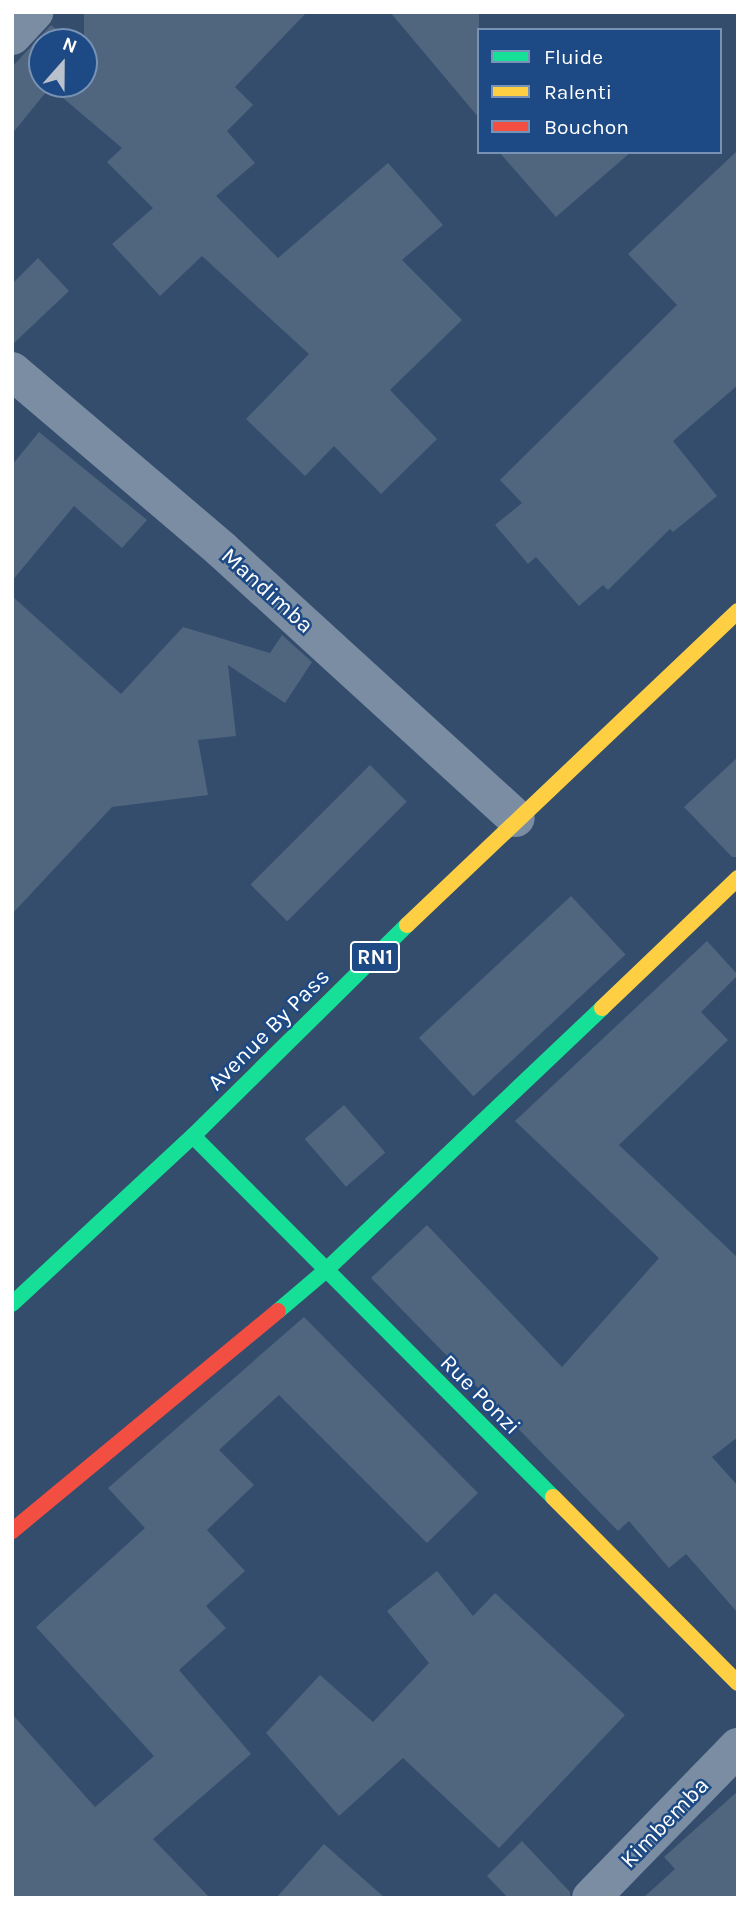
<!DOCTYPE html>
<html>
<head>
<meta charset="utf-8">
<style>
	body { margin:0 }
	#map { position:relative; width:750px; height:1910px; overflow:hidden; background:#344d6d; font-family:Karla,sans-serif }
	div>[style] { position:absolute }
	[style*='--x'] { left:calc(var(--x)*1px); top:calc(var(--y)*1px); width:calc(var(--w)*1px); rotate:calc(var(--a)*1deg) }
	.building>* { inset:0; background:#50657e; transform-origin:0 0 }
	.street>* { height:38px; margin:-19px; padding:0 19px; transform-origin:19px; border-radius:19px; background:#7b8da3 }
	.fast>* { height:16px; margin:-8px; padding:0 8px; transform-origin:8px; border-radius:8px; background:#16e098 }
	.slow>* { height:16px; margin:-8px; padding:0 8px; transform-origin:8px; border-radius:8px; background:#ffcf43 }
	.jam>* { height:16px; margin:-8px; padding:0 8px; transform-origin:8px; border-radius:8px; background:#f24e42 }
	span { translate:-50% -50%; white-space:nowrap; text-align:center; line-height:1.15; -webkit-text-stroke:5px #1d4a84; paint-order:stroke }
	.shield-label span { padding:2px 5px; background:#1d4a84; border:2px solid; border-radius:5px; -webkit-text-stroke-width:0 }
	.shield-label { font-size:21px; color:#fff; font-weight:700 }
	.street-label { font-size:23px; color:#fff }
	.frame { position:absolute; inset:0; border:14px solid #fff; pointer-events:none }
	.legend { position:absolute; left:477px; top:28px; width:245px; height:126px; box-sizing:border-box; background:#1d4a84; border:2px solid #7792b5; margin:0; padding:9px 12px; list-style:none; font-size:21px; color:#fff }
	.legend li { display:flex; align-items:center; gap:14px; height:35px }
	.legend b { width:35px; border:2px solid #7792b5 }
	.north { position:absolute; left:28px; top:28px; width:70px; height:70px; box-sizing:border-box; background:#1d4a84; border:2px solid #7792b5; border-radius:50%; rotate:21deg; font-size:19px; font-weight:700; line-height:28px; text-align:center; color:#fff }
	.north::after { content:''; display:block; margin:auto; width:24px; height:32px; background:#b8c1cc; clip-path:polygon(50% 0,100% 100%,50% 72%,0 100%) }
</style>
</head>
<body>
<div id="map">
	<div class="building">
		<div style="clip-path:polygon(84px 12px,307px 12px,235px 87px,253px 105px,227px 131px,255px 163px,216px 196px,278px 258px,388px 163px,443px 225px,402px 260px,462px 320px,390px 390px,437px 439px,381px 494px,334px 446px,305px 476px,246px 419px,309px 354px,202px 256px,160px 296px,112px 244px,153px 208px,107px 162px,122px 148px,50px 87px,12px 134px,12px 67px,51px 25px,72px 42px,42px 42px,42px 84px,84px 84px)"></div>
		<div style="clip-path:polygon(390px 12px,479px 12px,479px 118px)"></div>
		<div style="clip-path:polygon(738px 150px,738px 385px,673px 441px,717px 496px,673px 532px,670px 529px,608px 590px,603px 585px,579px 606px,536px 557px,528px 564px,495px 525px,522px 503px,500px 480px,677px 305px,628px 254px)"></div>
		<div style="clip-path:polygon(499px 152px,631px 152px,556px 217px)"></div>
		<div style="clip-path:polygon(38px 258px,69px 291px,12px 345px,12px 284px)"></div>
		<div style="clip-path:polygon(39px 432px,147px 520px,122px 548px,74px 506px,12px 581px,12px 465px)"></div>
		<div style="clip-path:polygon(12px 596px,121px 694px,183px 627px,270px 653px,282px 635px,312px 662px,285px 703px,228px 665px,236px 736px,198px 740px,208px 795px,112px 807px,12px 914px)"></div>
		<div style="clip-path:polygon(738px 757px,738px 857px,732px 857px,684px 807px)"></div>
		<div style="left:370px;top:765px;width:52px;height:169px;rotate:45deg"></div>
		<div style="left:571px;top:896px;width:80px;height:208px;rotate:47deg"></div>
		<div style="clip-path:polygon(707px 941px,738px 975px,701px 1012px,728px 1040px,619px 1145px,738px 1258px,738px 1437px,712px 1457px,738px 1486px,738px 1613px,686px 1554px,669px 1568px,629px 1521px,618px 1531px,371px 1278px,427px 1225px,562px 1367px,659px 1258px,515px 1121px)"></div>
		<div style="left:344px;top:1105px;width:63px;height:52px;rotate:49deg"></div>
		<div style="clip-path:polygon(304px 1317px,478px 1493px,427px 1543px,279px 1395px,219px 1450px,254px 1485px,207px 1530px,245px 1571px,206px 1606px,226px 1628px,179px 1670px,251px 1754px,153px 1839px,210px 1898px,12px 1898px,12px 1714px,95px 1807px,154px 1756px,36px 1627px,145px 1528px,108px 1488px)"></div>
		<div style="clip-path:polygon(437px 1571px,473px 1616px,495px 1593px,625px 1715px,499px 1848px,403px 1758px,339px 1816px,266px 1733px,320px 1675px,373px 1722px,429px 1663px,387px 1611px)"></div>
		<div style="clip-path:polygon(738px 1791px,738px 1898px,643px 1898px,675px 1869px,664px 1857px)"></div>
		<div style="clip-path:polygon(522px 1841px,570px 1892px,570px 1898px,508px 1898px,487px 1876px)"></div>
		<div style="clip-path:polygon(324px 1844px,385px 1898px,276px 1898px)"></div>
	</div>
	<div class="street">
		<div style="--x:12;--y:36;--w:33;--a:-47"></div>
		<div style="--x:12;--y:371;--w:275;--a:40.4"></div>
		<div style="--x:221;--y:549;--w:399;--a:42.4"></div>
		<div style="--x:591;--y:1898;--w:211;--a:-45.8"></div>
	</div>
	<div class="fast">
		<div style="--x:193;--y:1136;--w:510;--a:45.08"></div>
		<div style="--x:12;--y:1304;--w:247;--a:-42.9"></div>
		<div style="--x:193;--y:1136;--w:301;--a:-44.6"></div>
		<div style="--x:278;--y:1311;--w:60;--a:-40.3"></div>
		<div style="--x:324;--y:1272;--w:383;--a:-43.5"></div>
	</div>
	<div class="slow">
		<div style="--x:407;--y:925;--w:456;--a:-43.5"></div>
		<div style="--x:602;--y:1008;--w:188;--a:-43.7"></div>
		<div style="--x:553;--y:1497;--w:262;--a:45.2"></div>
	</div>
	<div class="jam">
		<div style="--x:12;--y:1531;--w:345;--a:-39.6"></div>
	</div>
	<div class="shield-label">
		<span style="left:375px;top:957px">RN1</span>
	</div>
	<div class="street-label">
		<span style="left:267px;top:591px;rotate:42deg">Mandimba</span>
		<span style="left:269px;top:1030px;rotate:-45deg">Avenue By Pass</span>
		<span style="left:480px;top:1395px;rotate:45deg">Rue Ponzi</span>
		<span style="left:665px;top:1823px;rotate:-46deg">Kimbemba</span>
	</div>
	<div class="frame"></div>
	<ul class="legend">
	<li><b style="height:9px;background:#16e098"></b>Fluide</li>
	<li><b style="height:9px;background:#ffcf43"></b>Ralenti</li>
	<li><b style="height:9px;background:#f24e42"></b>Bouchon</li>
	</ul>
	<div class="north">N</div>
</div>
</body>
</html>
